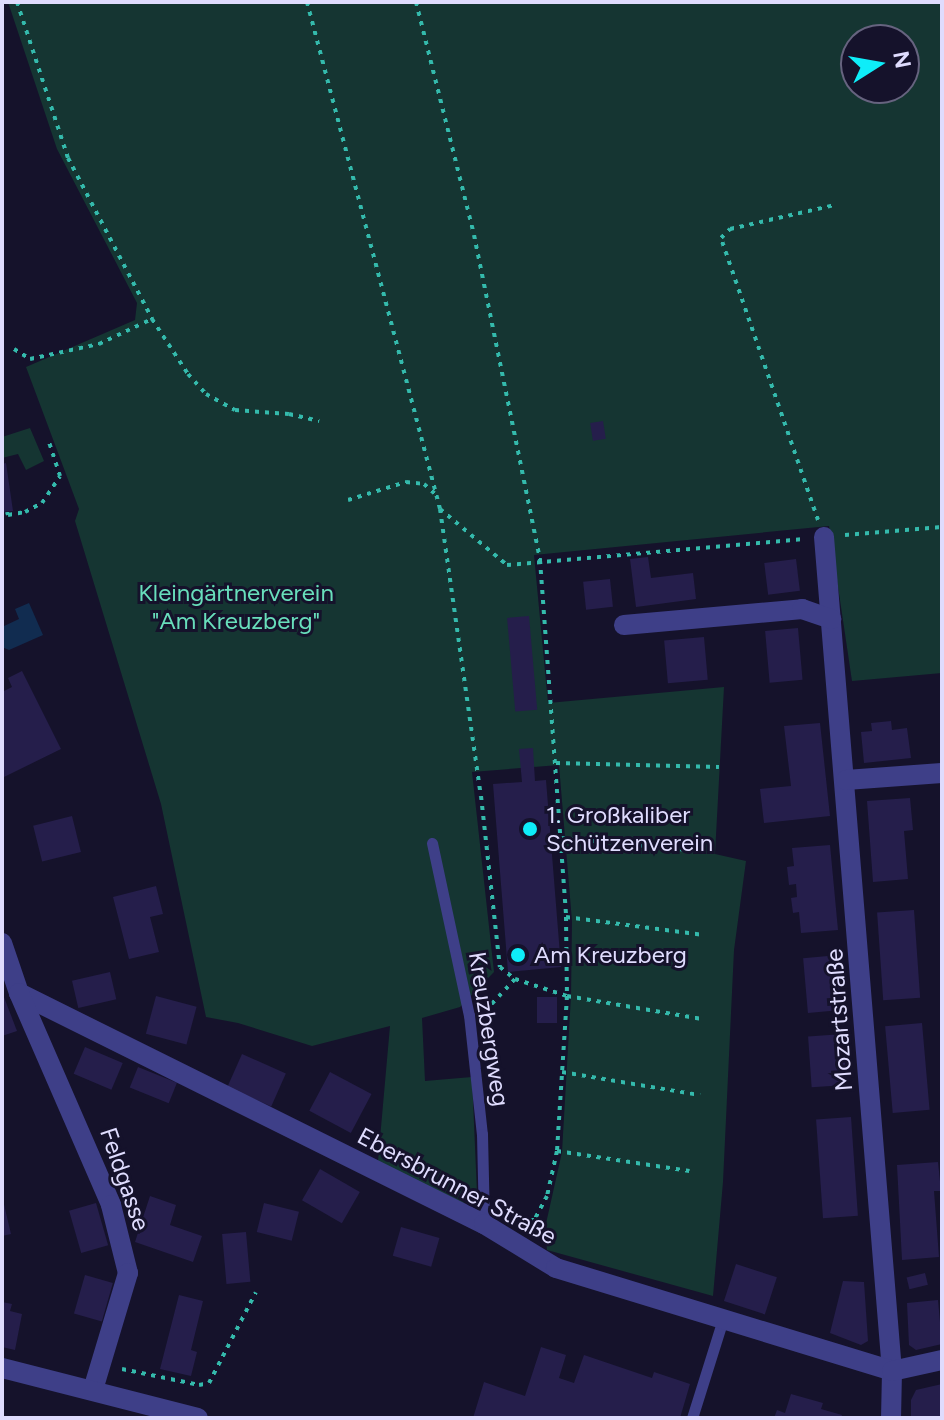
<!DOCTYPE html>
<html>
<head>
<meta charset="utf-8">
<style>
	body { margin:0 }
	#map { position:relative; width:944px; height:1420px; overflow:hidden; background:#15122b; font-family:Figtree,sans-serif }
	div>[style] { position:absolute }
	[style*='--x'] { left:calc(var(--x)*1px); top:calc(var(--y)*1px); width:calc(var(--w)*1px); rotate:calc(var(--a)*1deg) }
	.green>* { inset:0; background:#153532 }
	.water>* { inset:0; background:#112c50 }
	.building>* { inset:0; background:#251e4b; transform-origin:0 0 }
	.path>* { height:4px; margin-top:-2px; transform-origin:0; background:repeating-linear-gradient(90deg,#34baac 0 4px,transparent 0 10px) }
	.service>* { height:11px; margin:-5.5px; padding:0 5.5px; transform-origin:5.5px; border-radius:5.5px; background:#3e3f88 }
	.minor>* { height:20px; margin:-10px; padding:0 10px; transform-origin:10px; border-radius:10px; background:#3e3f88 }
	.dots>* { width:22px; height:22px; translate:-50% -50%; box-sizing:border-box; border:4px solid #15122b; border-radius:50% }
	span { translate:-50% -50%; white-space:nowrap; text-align:center; line-height:1.15; -webkit-text-stroke:6px #15122b; paint-order:stroke }
	.park-label { font-size:24px; color:#68debb }
	.poi-label { font-size:24px; color:#dfdcfe }
	.left { translate:0 -50%; text-align:left }
	.street-label { font-size:24px; color:#dfdcfe }
	.frame { position:absolute; inset:0; border:4px solid #dfdcfe; pointer-events:none }
	.north { position:absolute; left:840px; top:24px; width:80px; height:80px; box-sizing:border-box; background:#15122b; border:2px solid #66637f; border-radius:50%; rotate:79deg; font-size:22px; font-weight:700; line-height:32px; text-align:center; color:#dfdcfe }
	.north::after { content:''; display:block; margin:auto; width:28px; height:36px; background:#0eedf9; clip-path:polygon(50% 0,100% 100%,50% 72%,0 100%) }
</style>
</head>
<body>
<div id="map">
	<div class="green">
		<div style="clip-path:polygon(evenodd,8px 2px,942px 2px,942px 673px,852px 681px,829px 526px,534px 555px,548px 703px,724px 687px,715px 854px,746px 861px,734px 950px,723px 1182px,713px 1296px,547px 1250px,545px 1228px,562px 1152px,571px 996px,572px 921px,559px 765px,472px 772px,494px 972px,460px 1007px,422px 1018px,425px 1081px,472px 1077px,477px 1193px,462px 1204px,378px 1161px,390px 1026px,312px 1046px,238px 1023px,206px 1017px,161px 804px,75px 521px,79px 509px,26px 367px,135px 320px,137px 303px,57px 149px,8px 2px,856px 40px,904px 40px,904px 88px,856px 88px,856px 40px)"></div>
		<div style="clip-path:polygon(30px 428px,44px 461px,26px 470px,18px 454px,2px 458px,2px 437px)"></div>
	</div>
	<div class="water">
		<div style="clip-path:polygon(29px 603px,43px 635px,9px 650px,2px 647px,2px 627px,19px 619px,15px 609px)"></div>
	</div>
	<div class="building">
		<div style="left:603px;top:421px;width:18px;height:13px;rotate:81deg"></div>
		<div style="clip-path:polygon(6px 463px,13px 511px,2px 512px,2px 464px)"></div>
		<div style="clip-path:polygon(648px 557px,651px 578px,693px 573px,696px 599px,636px 607px,630px 559px)"></div>
		<div style="left:796px;top:559px;width:32px;height:32px;rotate:83deg"></div>
		<div style="left:610px;top:579px;width:28px;height:27px;rotate:84deg"></div>
		<div style="left:529px;top:616px;width:94px;height:22px;rotate:85deg"></div>
		<div style="left:798px;top:628px;width:52px;height:33px;rotate:85deg"></div>
		<div style="left:704px;top:637px;width:43px;height:40px;rotate:85deg"></div>
		<div style="clip-path:polygon(22px 671px,61px 749px,4px 777px,2px 692px,12px 687px,8px 678px)"></div>
		<div style="clip-path:polygon(891px 721px,892px 730px,907px 728px,911px 758px,864px 763px,861px 732px,872px 731px,871px 723px)"></div>
		<div style="clip-path:polygon(820px 723px,830px 816px,764px 823px,760px 789px,791px 786px,784px 726px)"></div>
		<div style="clip-path:polygon(533px 748px,535px 781px,546px 780px,561px 967px,508px 972px,493px 784px,522px 782px,519px 749px)"></div>
		<div style="clip-path:polygon(910px 798px,913px 830px,904px 831px,908px 879px,873px 882px,867px 801px)"></div>
		<div style="left:72px;top:816px;width:37px;height:40px;rotate:76deg"></div>
		<div style="clip-path:polygon(830px 845px,838px 930px,801px 933px,799px 912px,793px 913px,791px 898px,797px 897px,796px 884px,789px 885px,787px 867px,794px 866px,792px 848px)"></div>
		<div style="clip-path:polygon(156px 886px,163px 914px,150px 917px,159px 952px,129px 959px,113px 897px)"></div>
		<div style="left:914px;top:910px;width:88px;height:37px;rotate:86deg"></div>
		<div style="left:839px;top:955px;width:55px;height:36px;rotate:85deg"></div>
		<div style="left:110px;top:972px;width:28px;height:39px;rotate:77deg"></div>
		<div style="clip-path:polygon(2px 992px,17px 1031px,2px 1036px)"></div>
		<div style="left:156px;top:996px;width:42px;height:39px;rotate:15deg"></div>
		<div style="left:557px;top:997px;width:26px;height:20px;rotate:90deg"></div>
		<div style="left:922px;top:1023px;width:87px;height:37px;rotate:85deg"></div>
		<div style="left:843px;top:1034px;width:51px;height:35px;rotate:86deg"></div>
		<div style="left:85px;top:1047px;width:41px;height:29px;rotate:23deg"></div>
		<div style="left:242px;top:1054px;width:48px;height:36px;rotate:24deg"></div>
		<div style="left:138px;top:1067px;width:42px;height:22px;rotate:22deg"></div>
		<div style="left:330px;top:1072px;width:47px;height:44px;rotate:28deg"></div>
		<div style="left:851px;top:1117px;width:99px;height:35px;rotate:86deg"></div>
		<div style="clip-path:polygon(938px 1162px,941px 1191px,934px 1191px,939px 1257px,902px 1260px,897px 1165px)"></div>
		<div style="left:320px;top:1169px;width:46px;height:36px;rotate:30deg"></div>
		<div style="clip-path:polygon(2px 1196px,11px 1234px,2px 1236px)"></div>
		<div style="clip-path:polygon(150px 1196px,176px 1205px,170px 1225px,202px 1236px,193px 1262px,135px 1242px)"></div>
		<div style="left:96px;top:1203px;width:44px;height:28px;rotate:74deg"></div>
		<div style="left:264px;top:1203px;width:36px;height:30px;rotate:14deg"></div>
		<div style="left:401px;top:1227px;width:40px;height:30px;rotate:16deg"></div>
		<div style="left:246px;top:1232px;width:50px;height:24px;rotate:85deg"></div>
		<div style="left:736px;top:1264px;width:43px;height:39px;rotate:18deg"></div>
		<div style="left:925px;top:1273px;width:12px;height:19px;rotate:76deg"></div>
		<div style="left:85px;top:1275px;width:29px;height:40px;rotate:16deg"></div>
		<div style="clip-path:polygon(843px 1281px,864px 1282px,868px 1341px,861px 1345px,830px 1333px)"></div>
		<div style="clip-path:polygon(179px 1295px,203px 1301px,191px 1350px,197px 1352px,191px 1376px,160px 1369px)"></div>
		<div style="clip-path:polygon(938px 1300px,942px 1344px,916px 1350px,909px 1345px,907px 1303px)"></div>
		<div style="clip-path:polygon(2px 1302px,12px 1304px,10px 1311px,22px 1314px,15px 1350px,2px 1347px)"></div>
		<div style="clip-path:polygon(541px 1347px,566px 1355px,559px 1378px,574px 1383px,584px 1355px,652px 1378px,654px 1372px,690px 1384px,680px 1418px,473px 1418px,484px 1382px,525px 1396px)"></div>
		<div style="clip-path:polygon(942px 1384px,942px 1418px,911px 1418px,911px 1400px,916px 1390px)"></div>
		<div style="clip-path:polygon(791px 1394px,823px 1403px,821px 1409px,842px 1415px,841px 1418px,774px 1418px,777px 1410px,785px 1413px)"></div>
	</div>
	<div class="path">
		<div style="--x:17;--y:2;--w:164;--a:71.9"></div>
		<div style="--x:68;--y:158;--w:182;--a:62.4"></div>
		<div style="--x:152;--y:319;--w:66;--a:56.8"></div>
		<div style="--x:188;--y:374;--w:27;--a:48"></div>
		<div style="--x:206;--y:394;--w:33;--a:29"></div>
		<div style="--x:235;--y:410;--w:54;--a:4.2"></div>
		<div style="--x:289;--y:414;--w:31;--a:13"></div>
		<div style="--x:307;--y:2;--w:524;--a:75.3"></div>
		<div style="--x:440;--y:509;--w:290;--a:81.9"></div>
		<div style="--x:481;--y:796;--w:172;--a:83.7"></div>
		<div style="--x:500;--y:967;--w:19;--a:39"></div>
		<div style="--x:515;--y:979;--w:44;--a:133.2"></div>
		<div style="--x:416;--y:2;--w:240;--a:76"></div>
		<div style="--x:474;--y:235;--w:332;--a:78.5"></div>
		<div style="--x:540;--y:560;--w:358;--a:85.8"></div>
		<div style="--x:566;--y:917;--w:79;--a:89.3"></div>
		<div style="--x:567;--y:996;--w:155;--a:93.7"></div>
		<div style="--x:557;--y:1151;--w:46;--a:102.5"></div>
		<div style="--x:547;--y:1196;--w:27;--a:118"></div>
		<div style="--x:534;--y:1220;--w:14;--a:180"></div>
		<div style="--x:14;--y:349;--w:19;--a:32"></div>
		<div style="--x:30;--y:359;--w:71;--a:-12.3"></div>
		<div style="--x:99;--y:344;--w:59;--a:-25.3"></div>
		<div style="--x:348;--y:500;--w:61;--a:-17.2"></div>
		<div style="--x:406;--y:482;--w:18;--a:6"></div>
		<div style="--x:424;--y:484;--w:15;--a:42"></div>
		<div style="--x:440;--y:509;--w:87;--a:39.9"></div>
		<div style="--x:507;--y:565;--w:298;--a:-5"></div>
		<div style="--x:7;--y:512;--w:3;--a:72"></div>
		<div style="--x:8;--y:515;--w:17;--a:-10"></div>
		<div style="--x:25;--y:512;--w:19;--a:-28"></div>
		<div style="--x:42;--y:503;--w:32;--a:-56"></div>
		<div style="--x:60;--y:476;--w:35;--a:-108"></div>
		<div style="--x:818;--y:520;--w:298;--a:-109"></div>
		<div style="--x:721;--y:238;--w:13;--a:-45"></div>
		<div style="--x:730;--y:229;--w:108;--a:-12.9"></div>
		<div style="--x:845;--y:535;--w:97;--a:-4.7"></div>
		<div style="--x:556;--y:763;--w:163;--a:1.4"></div>
		<div style="--x:561;--y:838;--w:139;--a:5.4"></div>
		<div style="--x:566;--y:917;--w:139;--a:7.4"></div>
		<div style="--x:515;--y:979;--w:55;--a:18.1"></div>
		<div style="--x:567;--y:996;--w:137;--a:9.7"></div>
		<div style="--x:562;--y:1072;--w:140;--a:9.5"></div>
		<div style="--x:557;--y:1151;--w:134;--a:8.6"></div>
		<div style="--x:122;--y:1369;--w:79;--a:11.7"></div>
		<div style="--x:199;--y:1385;--w:10;--a:-11"></div>
		<div style="--x:209;--y:1383;--w:102;--a:-62.7"></div>
	</div>
	<div class="service">
		<div style="--x:432;--y:843;--w:176;--a:77.9"></div>
		<div style="--x:469;--y:1015;--w:120;--a:83.8"></div>
		<div style="--x:482;--y:1134;--w:90;--a:88.7"></div>
		<div style="--x:692;--y:1418;--w:104;--a:-72.6"></div>
	</div>
	<div class="minor">
		<div style="--x:824;--y:537;--w:837;--a:85.34"></div>
		<div style="--x:892;--y:1371;--w:47;--a:91.2"></div>
		<div style="--x:624;--y:625;--w:179;--a:-5.1"></div>
		<div style="--x:802;--y:609;--w:31;--a:19"></div>
		<div style="--x:846;--y:780;--w:96;--a:-4.2"></div>
		<div style="--x:2;--y:943;--w:53;--a:71.2"></div>
		<div style="--x:19;--y:993;--w:519;--a:26.42"></div>
		<div style="--x:484;--y:1224;--w:84;--a:31.4"></div>
		<div style="--x:556;--y:1268;--w:351;--a:17"></div>
		<div style="--x:892;--y:1371;--w:51;--a:-12.4"></div>
		<div style="--x:19;--y:993;--w:231;--a:66.5"></div>
		<div style="--x:111;--y:1205;--w:70;--a:76"></div>
		<div style="--x:128;--y:1273;--w:122;--a:106.7"></div>
		<div style="--x:2;--y:1368;--w:202;--a:14.3"></div>
	</div>
	<div class="dots">
		<div style="left:530px;top:829px;background:#0eedf9"></div>
		<div style="left:518px;top:955px;background:#0eedf9"></div>
	</div>
	<div class="park-label">
		<span style="left:236px;top:607px">Kleingärtnerverein<br>"Am Kreuzberg"</span>
	</div>
	<div class="poi-label">
		<span class="left" style="left:546px;top:829px">1. Großkaliber<br>Schützenverein</span>
		<span class="left" style="left:534px;top:955px">Am Kreuzberg</span>
	</div>
	<div class="street-label">
		<span style="left:839px;top:1020px;rotate:-94deg">Mozartstraße</span>
		<span style="left:489px;top:1029px;rotate:81deg">Kreuzbergweg</span>
		<span style="left:125px;top:1179px;rotate:71deg">Feldgasse</span>
		<span style="left:457px;top:1186px;rotate:28deg">Ebersbrunner Straße</span>
	</div>
	<div class="frame"></div>
	<div class="north">N</div>
</div>
</body>
</html>
